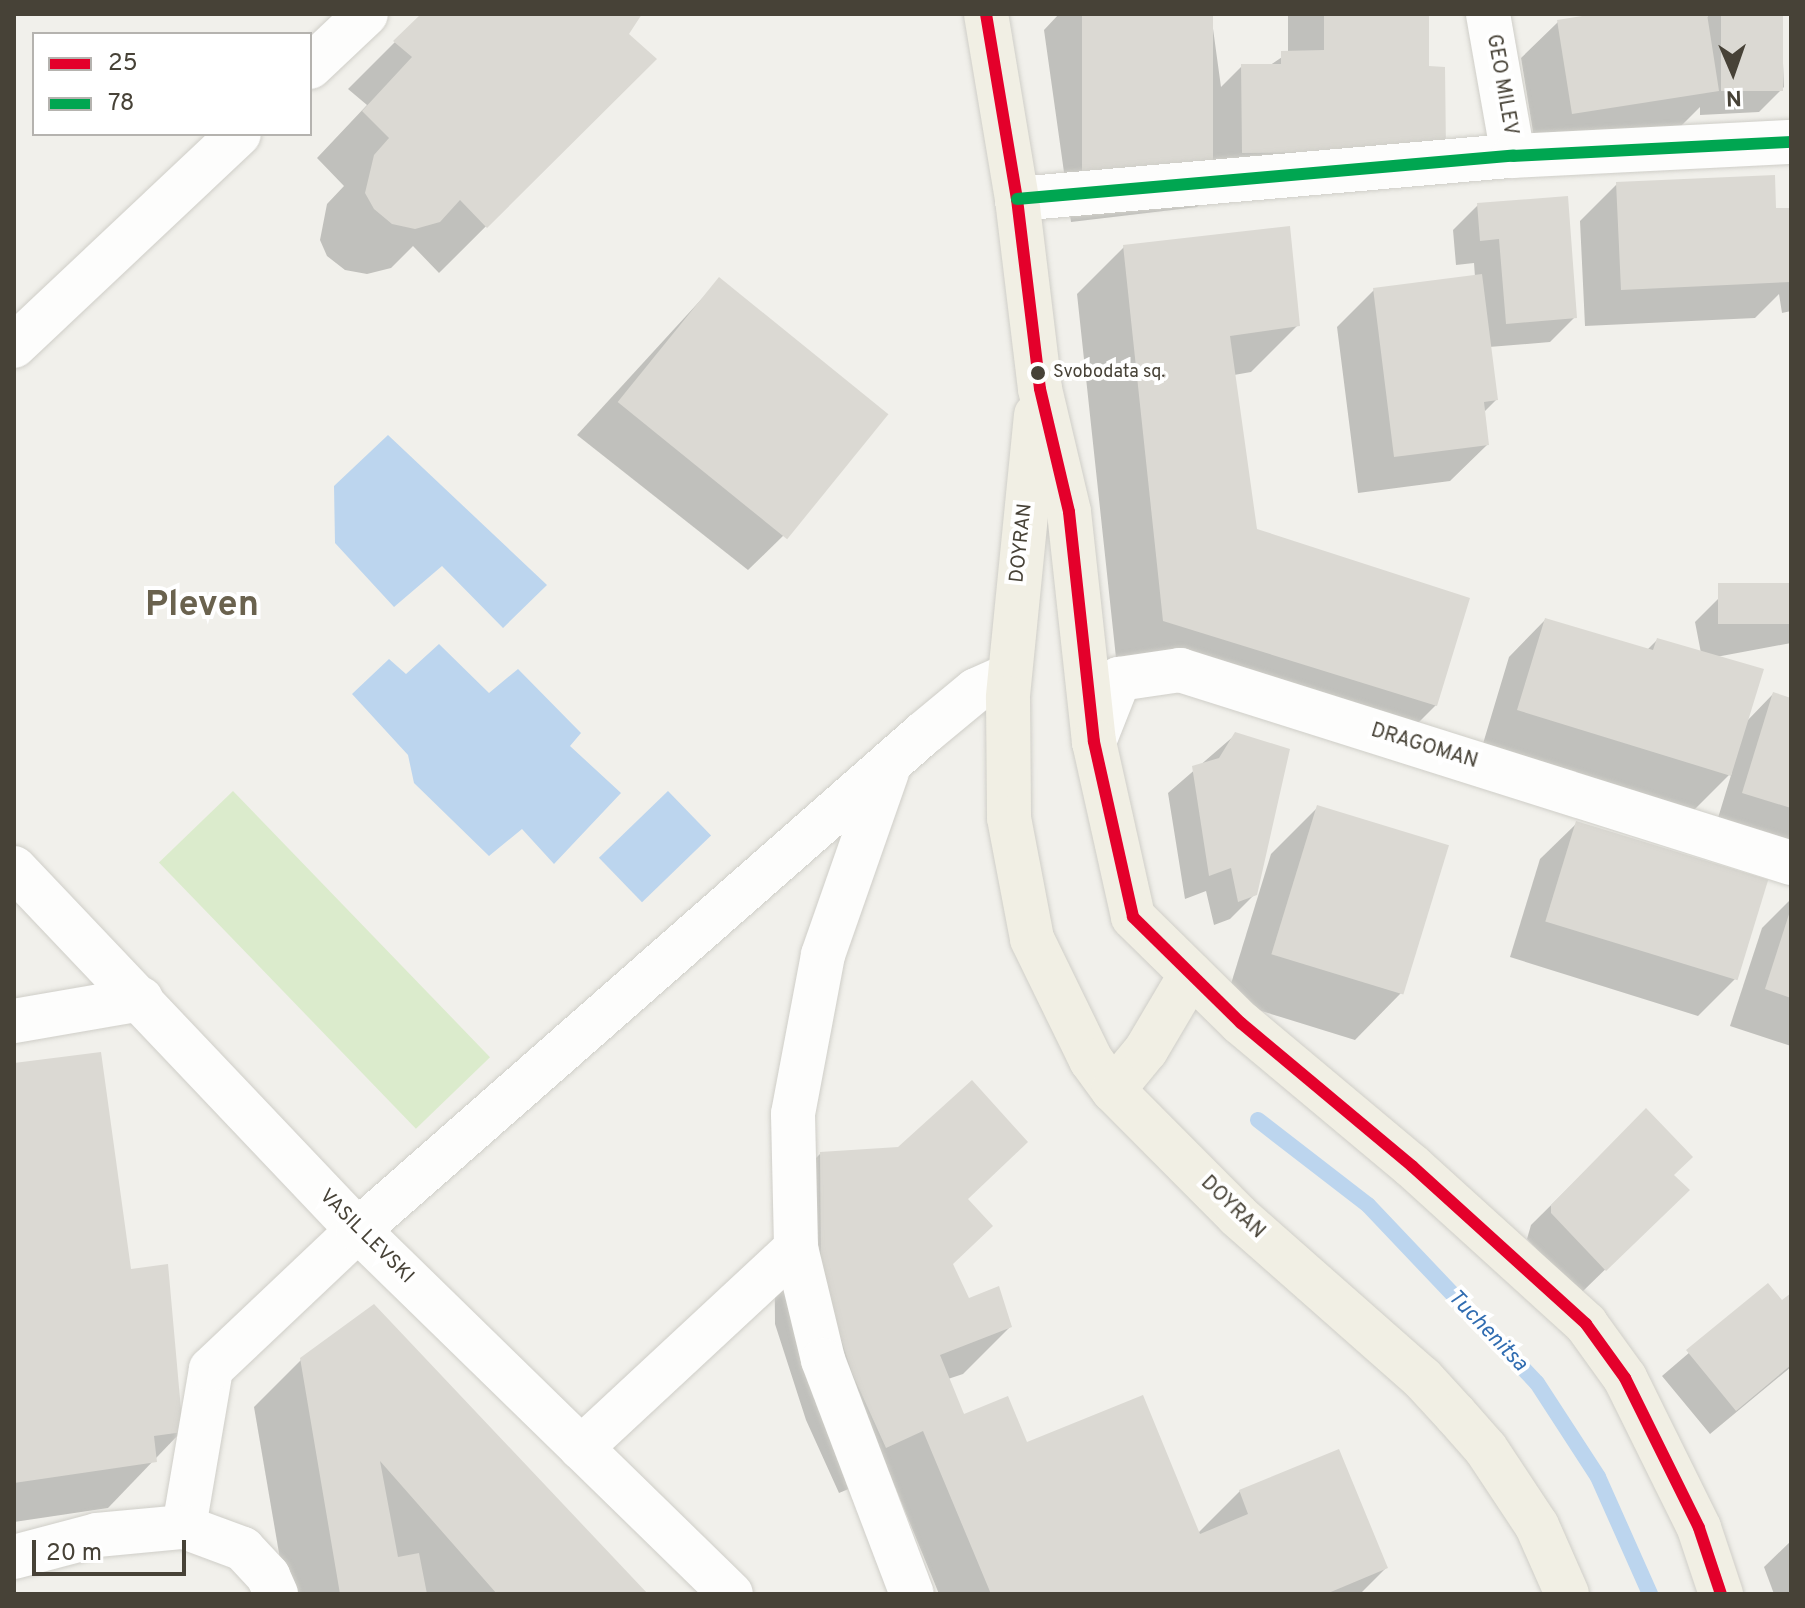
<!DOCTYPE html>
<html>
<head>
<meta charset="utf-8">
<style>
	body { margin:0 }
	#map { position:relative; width:1805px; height:1608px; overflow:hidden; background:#f1f0eb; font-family:Overpass,sans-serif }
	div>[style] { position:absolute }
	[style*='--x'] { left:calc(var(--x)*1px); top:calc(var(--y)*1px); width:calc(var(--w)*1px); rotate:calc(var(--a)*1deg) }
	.green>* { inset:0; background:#dbebcc; transform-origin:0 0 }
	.water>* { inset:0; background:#bcd5ee; transform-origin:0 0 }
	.shadow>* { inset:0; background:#0003 }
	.stream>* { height:16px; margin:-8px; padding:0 8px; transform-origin:8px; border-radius:8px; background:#bcd5ee }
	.building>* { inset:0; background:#dbd9d3; transform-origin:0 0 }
	.roads { filter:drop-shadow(0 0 2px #cfcec8) drop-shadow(0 0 2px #cfcec8) }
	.minor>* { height:44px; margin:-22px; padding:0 22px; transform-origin:22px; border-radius:22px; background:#fdfdfc }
	.major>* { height:44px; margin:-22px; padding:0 22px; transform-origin:22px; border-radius:22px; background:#f1efe4 }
	.bus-1>* { height:12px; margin:-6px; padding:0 6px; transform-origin:6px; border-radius:6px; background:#e4002b }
	.bus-2>* { height:12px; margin:-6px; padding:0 6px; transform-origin:6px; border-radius:6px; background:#00a651 }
	.dots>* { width:22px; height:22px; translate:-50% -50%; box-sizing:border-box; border:4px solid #fff; border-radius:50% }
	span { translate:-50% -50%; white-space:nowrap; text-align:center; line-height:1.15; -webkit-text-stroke:8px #fff; paint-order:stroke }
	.bus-label { font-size:18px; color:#474237 }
	.left { translate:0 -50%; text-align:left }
	.street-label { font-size:20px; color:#474237 }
	.water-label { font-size:22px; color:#316db1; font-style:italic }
	.town-label { font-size:36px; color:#6a624e; font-weight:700 }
	.frame { position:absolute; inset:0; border:16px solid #474237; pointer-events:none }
	.legend { position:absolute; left:32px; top:32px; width:280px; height:104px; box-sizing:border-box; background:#fff; border:2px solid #b5b3af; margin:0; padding:10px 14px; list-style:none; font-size:24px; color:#474237 }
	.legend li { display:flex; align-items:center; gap:16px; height:40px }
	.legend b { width:40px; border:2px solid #b5b3af }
	.north { position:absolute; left:1693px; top:32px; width:80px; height:80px; -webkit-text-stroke:6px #fff; paint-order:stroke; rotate:178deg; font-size:22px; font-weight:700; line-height:32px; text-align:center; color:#474237 }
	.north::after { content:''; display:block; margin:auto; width:28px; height:36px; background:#474237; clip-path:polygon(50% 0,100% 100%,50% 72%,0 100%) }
	.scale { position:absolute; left:32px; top:1540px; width:154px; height:36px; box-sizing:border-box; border:4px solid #474237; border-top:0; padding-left:10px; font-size:24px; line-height:28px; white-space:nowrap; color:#474237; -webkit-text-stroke:6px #fff; paint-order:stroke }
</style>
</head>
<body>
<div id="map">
	<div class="green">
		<div style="left:233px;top:791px;width:370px;height:103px;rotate:46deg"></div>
	</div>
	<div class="water">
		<div style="clip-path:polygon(388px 435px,547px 585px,503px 628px,442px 566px,394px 607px,335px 543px,334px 486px)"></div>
		<div style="clip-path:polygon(439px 644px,489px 693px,518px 669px,581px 733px,570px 746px,621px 793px,554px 864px,522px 829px,489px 856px,414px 783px,408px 755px,352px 694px,389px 659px,406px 674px)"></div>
		<div style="left:668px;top:791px;width:62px;height:96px;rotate:46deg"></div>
	</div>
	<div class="shadow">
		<div style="clip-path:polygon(423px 14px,638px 14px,626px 34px,654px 59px,439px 273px,413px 246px,391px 268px,367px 274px,345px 270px,327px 256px,320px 240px,327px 204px,344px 186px,317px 158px,367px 105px,348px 89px)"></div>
		<div style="clip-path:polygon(1059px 14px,1211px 14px,1221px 87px,1242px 66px,1269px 66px,1288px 53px,1288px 14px,1427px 14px,1427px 68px,1444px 151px,1216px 188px,1197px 207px,1071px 222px,1044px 30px)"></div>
		<div style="clip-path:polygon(1608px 14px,1705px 14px,1706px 18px,1710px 14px,1781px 14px,1784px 87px,1759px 112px,1700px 115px,1700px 107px,1681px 126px,1536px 150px,1521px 58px,1558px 22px)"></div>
		<div style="clip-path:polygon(1617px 184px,1774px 210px,1791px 223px,1791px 311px,1782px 313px,1779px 294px,1755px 318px,1585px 326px,1580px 221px)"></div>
		<div style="clip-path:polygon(1478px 205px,1575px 317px,1550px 342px,1489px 347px,1496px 400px,1483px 413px,1487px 445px,1450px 481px,1358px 493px,1337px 327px,1374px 290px,1475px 277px,1474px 263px,1456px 265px,1453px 230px)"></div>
		<div style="clip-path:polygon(1124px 247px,1298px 325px,1251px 372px,1234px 375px,1255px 530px,1436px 705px,1389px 752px,1117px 667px,1077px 294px)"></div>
		<div style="clip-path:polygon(719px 280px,785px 534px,748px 570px,577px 435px)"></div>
		<div style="clip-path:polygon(1791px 585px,1791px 643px,1716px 657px,1746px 722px,1773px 694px,1791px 700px,1791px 840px,1718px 818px,1732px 772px,1693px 811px,1482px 747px,1509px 657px,1545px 620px,1647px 650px,1657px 640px,1701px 653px,1695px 622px,1720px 597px)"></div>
		<div style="clip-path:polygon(1235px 735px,1255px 894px,1230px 919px,1214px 925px,1206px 891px,1185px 899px,1168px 793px)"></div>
		<div style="clip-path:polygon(1318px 807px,1401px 993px,1355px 1040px,1226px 1000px,1271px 854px)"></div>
		<div style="clip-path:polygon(1577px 823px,1735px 979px,1698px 1016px,1510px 957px,1540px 859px)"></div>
		<div style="clip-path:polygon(1791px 899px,1791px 1046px,1730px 1026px,1762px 928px)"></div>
		<div style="clip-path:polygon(14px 1065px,129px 1271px,181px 1432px,108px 1508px,14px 1522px)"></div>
		<div style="clip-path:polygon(1646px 1111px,1672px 1175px,1662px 1214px,1580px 1294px,1527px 1239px,1531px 1225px)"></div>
		<div style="clip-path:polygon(820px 1154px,967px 1200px,951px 1265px,968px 1301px,1010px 1327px,963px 1374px,948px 1379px,962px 1413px,1198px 1533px,1240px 1491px,1386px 1568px,1360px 1594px,939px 1594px,889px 1472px,839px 1493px,806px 1420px,775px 1324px,774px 1200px)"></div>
		<div style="clip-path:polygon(1767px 1286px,1782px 1303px,1791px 1296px,1791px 1367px,1710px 1434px,1662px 1376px)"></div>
		<div style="clip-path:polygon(301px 1360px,645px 1594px,286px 1594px,254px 1407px)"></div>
		<div style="clip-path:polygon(1791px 1541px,1791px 1594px,1774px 1594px,1764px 1567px)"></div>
	</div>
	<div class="stream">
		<div style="--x:1258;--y:1120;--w:139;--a:37.7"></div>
		<div style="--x:1368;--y:1205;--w:245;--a:46.5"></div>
		<div style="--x:1537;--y:1383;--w:112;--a:57"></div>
		<div style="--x:1598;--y:1477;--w:128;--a:66"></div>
	</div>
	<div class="building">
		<div style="clip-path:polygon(421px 14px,642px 14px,629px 34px,657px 59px,487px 228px,460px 200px,440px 222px,415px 229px,392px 224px,374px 209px,365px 193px,374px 155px,389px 138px,362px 111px,412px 57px,393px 41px)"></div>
		<div style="left:1082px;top:14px;width:131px;height:174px"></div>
		<div style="clip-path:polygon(1324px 14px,1429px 14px,1429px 66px,1445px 67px,1446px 151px,1242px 153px,1241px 64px,1281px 64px,1281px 51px,1324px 50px)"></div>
		<div style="clip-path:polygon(1595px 14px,1707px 14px,1719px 91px,1572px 114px,1557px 20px)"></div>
		<div style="left:1721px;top:14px;width:62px;height:77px"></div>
		<div style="clip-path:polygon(1775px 175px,1776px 208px,1791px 208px,1791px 282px,1621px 290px,1616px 182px)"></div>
		<div style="clip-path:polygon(1568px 196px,1577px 318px,1506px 324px,1499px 239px,1480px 241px,1477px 203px)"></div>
		<div style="clip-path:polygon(1290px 226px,1300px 326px,1230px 336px,1257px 529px,1470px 598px,1437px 706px,1163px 621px,1123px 245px)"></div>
		<div style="clip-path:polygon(1482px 274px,1498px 400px,1484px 402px,1489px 445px,1394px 457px,1373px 288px)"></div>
		<div style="left:719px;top:277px;width:218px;height:161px;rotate:39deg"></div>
		<div style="left:1791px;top:583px;width:41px;height:73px;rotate:90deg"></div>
		<div style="clip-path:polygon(1545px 618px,1653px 650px,1657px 638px,1764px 669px,1731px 776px,1517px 710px)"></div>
		<div style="clip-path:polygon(1773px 692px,1791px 698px,1791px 808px,1742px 793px)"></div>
		<div style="clip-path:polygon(1235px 732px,1290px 749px,1257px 895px,1238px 902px,1231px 868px,1209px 876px,1192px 766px,1219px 758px)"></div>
		<div style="left:1317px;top:805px;width:138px;height:156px;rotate:17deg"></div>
		<div style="left:1576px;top:821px;width:201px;height:105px;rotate:17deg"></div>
		<div style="clip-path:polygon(1790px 911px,1791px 911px,1791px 998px,1765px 989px)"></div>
		<div style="clip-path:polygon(101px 1052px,131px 1269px,168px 1264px,183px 1432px,154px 1436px,157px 1462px,14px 1483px,14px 1063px)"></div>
		<div style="clip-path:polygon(972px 1080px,1028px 1142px,968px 1199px,993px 1226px,953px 1264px,969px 1298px,999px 1286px,1012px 1327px,940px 1355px,964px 1414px,1008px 1396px,1027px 1442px,1143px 1395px,1200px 1534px,1248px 1514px,1239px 1490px,1339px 1449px,1388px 1568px,1326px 1594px,991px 1594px,923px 1431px,886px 1448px,852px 1373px,821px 1277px,820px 1152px,898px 1147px)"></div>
		<div style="clip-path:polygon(1646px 1108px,1693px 1157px,1674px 1175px,1690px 1190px,1606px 1271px,1551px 1213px,1551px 1205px)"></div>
		<div style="clip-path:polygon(1768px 1283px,1782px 1300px,1791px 1293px,1791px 1365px,1736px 1411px,1686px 1350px)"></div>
		<div style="clip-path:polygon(374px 1304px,648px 1594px,497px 1594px,380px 1461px,398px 1557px,419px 1553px,427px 1594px,340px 1594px,300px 1358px)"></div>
	</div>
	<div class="roads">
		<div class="minor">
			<div style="--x:1488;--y:14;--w:144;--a:80"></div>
			<div style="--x:310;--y:67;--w:77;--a:-43.4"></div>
			<div style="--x:1017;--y:199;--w:498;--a:-5"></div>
			<div style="--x:1513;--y:156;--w:278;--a:-2.9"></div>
			<div style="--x:14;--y:346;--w:309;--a:-43.3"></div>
			<div style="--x:1094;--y:742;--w:68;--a:-68.4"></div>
			<div style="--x:1119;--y:679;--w:62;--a:-8.4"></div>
			<div style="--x:1180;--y:670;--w:641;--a:17.53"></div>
			<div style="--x:887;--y:772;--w:194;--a:109.3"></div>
			<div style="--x:823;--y:955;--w:162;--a:100.7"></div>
			<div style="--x:793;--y:1114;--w:134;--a:88.7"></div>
			<div style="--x:796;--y:1248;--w:115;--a:76.4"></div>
			<div style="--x:823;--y:1360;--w:250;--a:69.2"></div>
			<div style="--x:14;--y:868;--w:499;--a:46.5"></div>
			<div style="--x:358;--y:1230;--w:521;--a:44.3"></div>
			<div style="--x:14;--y:1021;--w:129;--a:-9.8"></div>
			<div style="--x:581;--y:1448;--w:294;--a:-42.9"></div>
			<div style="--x:184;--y:1527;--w:160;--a:-80.3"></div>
			<div style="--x:211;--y:1369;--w:202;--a:-43.4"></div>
			<div style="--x:358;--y:1230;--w:753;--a:-41.29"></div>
			<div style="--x:924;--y:733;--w:67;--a:-39.6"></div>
			<div style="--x:976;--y:690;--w:35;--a:-24"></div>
			<div style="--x:14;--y:1557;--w:86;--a:-14.8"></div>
			<div style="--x:97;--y:1535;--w:87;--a:-5.3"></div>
			<div style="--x:184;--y:1527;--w:63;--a:20.4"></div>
			<div style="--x:243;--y:1549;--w:37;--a:47"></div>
			<div style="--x:268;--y:1576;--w:20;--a:66"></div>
		</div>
		<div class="major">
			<div style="--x:986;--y:14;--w:188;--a:80.5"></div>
			<div style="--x:1017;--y:199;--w:191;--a:83.1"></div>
			<div style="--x:1040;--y:389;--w:126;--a:76.7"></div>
			<div style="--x:1069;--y:512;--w:231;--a:83.8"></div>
			<div style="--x:1094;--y:742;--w:179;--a:77.4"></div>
			<div style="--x:1133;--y:917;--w:151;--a:44.5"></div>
			<div style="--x:1241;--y:1023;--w:223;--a:39.9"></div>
			<div style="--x:1412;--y:1166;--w:235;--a:42.2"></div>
			<div style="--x:1586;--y:1324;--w:67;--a:54.2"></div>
			<div style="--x:1625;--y:1378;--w:167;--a:63.7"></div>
			<div style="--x:1699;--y:1528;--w:70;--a:71.6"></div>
			<div style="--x:1036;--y:415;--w:284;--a:95.7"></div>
			<div style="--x:1008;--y:698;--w:120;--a:89.5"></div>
			<div style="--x:1009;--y:818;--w:123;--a:79.2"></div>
			<div style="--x:1032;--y:939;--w:135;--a:64"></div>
			<div style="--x:1091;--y:1060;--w:37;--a:54"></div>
			<div style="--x:1113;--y:1090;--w:177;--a:45.2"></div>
			<div style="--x:1238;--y:1216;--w:245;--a:41.4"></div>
			<div style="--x:1422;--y:1378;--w:50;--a:47.4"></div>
			<div style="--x:1456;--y:1415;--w:45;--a:48.6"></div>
			<div style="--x:1486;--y:1449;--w:92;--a:56.5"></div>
			<div style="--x:1537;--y:1526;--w:74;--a:66.2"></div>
			<div style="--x:1113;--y:1090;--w:52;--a:-50.5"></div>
			<div style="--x:1146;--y:1050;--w:88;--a:-59.4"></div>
		</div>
	</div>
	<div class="bus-1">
		<div style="--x:986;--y:14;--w:188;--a:80.5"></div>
		<div style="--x:1017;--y:199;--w:191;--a:83.1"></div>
		<div style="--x:1040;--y:389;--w:126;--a:76.7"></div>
		<div style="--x:1069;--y:512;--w:231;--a:83.8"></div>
		<div style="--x:1094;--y:742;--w:179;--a:77.4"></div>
		<div style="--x:1133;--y:917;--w:151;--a:44.5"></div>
		<div style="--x:1241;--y:1023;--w:223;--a:39.9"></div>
		<div style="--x:1412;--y:1166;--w:235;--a:42.2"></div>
		<div style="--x:1586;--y:1324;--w:67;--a:54.2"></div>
		<div style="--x:1625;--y:1378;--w:167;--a:63.7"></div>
		<div style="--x:1699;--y:1528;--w:70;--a:71.6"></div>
	</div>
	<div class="bus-2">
		<div style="--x:1017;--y:199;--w:498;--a:-5"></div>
		<div style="--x:1513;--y:156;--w:278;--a:-2.9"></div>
	</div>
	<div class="dots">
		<div style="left:1038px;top:373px;background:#474237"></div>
	</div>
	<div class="bus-label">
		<span class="left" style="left:1053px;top:373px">Svobodata sq.</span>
	</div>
	<div class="street-label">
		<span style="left:1501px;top:85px;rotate:80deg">GEO MILEV</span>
		<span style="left:1022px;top:543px;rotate:-84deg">DOYRAN</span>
		<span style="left:1424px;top:747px;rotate:17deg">DRAGOMAN</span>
		<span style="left:1232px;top:1208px;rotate:44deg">DOYRAN</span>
		<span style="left:366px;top:1237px;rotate:45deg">VASIL LEVSKI</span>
	</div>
	<div class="water-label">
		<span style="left:1487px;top:1331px;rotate:46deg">Tuchenitsa</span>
	</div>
	<div class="town-label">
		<span style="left:202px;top:607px">Pleven</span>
	</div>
	<div class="frame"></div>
	<ul class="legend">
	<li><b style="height:10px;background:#e4002b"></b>25</li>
	<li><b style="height:10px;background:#00a651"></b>78</li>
	</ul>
	<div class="north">N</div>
	<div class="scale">20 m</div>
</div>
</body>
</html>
